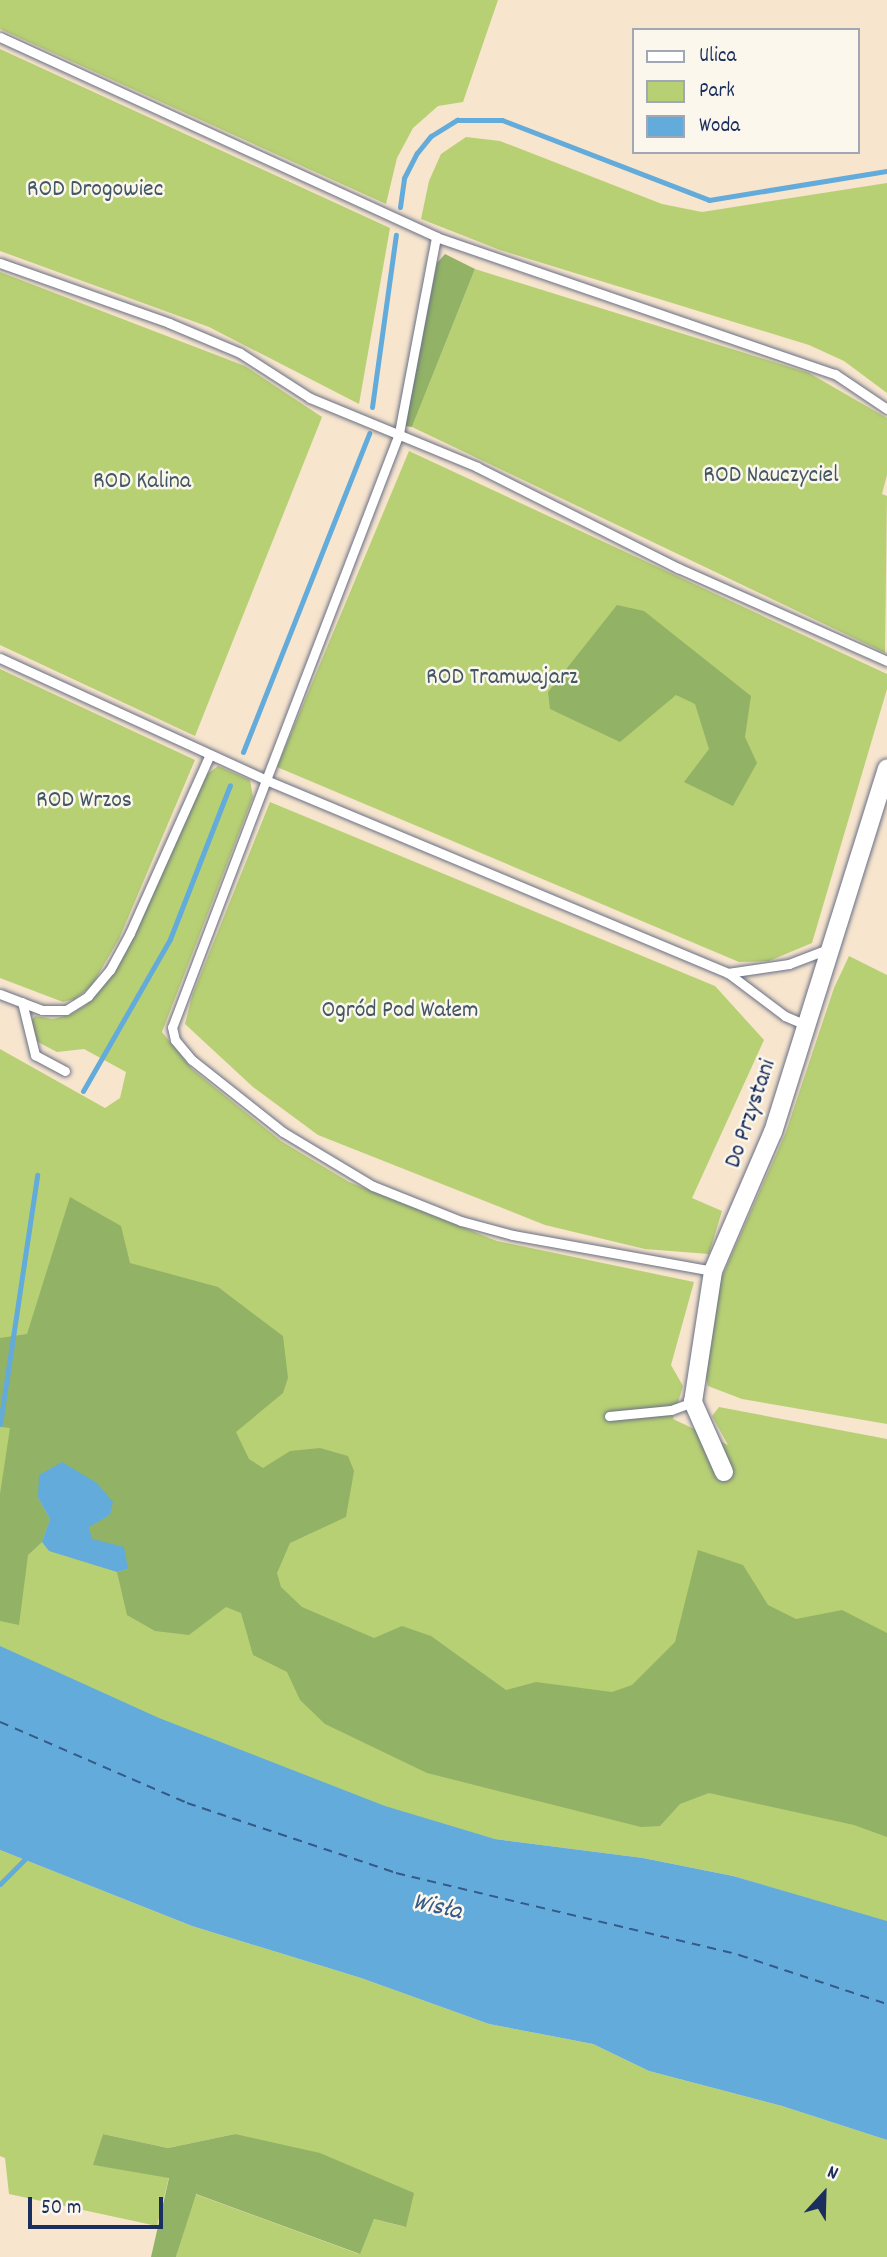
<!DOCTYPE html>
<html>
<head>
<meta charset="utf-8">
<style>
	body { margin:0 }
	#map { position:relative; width:887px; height:2257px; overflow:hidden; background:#f7e5ce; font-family:Dekko,sans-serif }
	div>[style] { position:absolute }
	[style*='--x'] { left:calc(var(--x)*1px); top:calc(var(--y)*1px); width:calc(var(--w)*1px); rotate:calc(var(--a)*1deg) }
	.green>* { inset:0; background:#b8d074 }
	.forest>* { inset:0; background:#92b266 }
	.water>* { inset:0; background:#63abda }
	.stream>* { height:5px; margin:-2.5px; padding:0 2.5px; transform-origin:2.5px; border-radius:2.5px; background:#63abda }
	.ferry>* { height:2px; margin-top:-1px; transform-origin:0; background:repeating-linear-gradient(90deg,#345a89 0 9px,transparent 0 16px) }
	.roads { filter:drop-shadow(0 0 2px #686f85) drop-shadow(0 0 2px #686f85) }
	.lane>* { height:9px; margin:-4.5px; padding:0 4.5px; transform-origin:4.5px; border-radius:4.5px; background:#fff }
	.street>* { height:18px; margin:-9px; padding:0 9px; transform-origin:9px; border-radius:9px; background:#fff }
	span { translate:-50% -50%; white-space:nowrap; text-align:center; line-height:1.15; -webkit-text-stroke:5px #fbf7ec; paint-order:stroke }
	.park-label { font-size:24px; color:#425764 }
	.street-label { font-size:24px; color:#1b2f5e }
	.water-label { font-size:26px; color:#345a89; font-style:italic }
	.legend { position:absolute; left:632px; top:28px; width:228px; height:126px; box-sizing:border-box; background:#fbf7ec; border:2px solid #a1a7b3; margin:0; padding:9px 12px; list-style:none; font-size:21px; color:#1b2f5e }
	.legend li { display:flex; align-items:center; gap:14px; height:35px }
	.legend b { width:35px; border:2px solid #a1a7b3 }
	.north { position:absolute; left:789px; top:2159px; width:70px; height:70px; -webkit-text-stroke:5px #fbf7ec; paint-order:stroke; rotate:22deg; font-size:19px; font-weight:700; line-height:28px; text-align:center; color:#1b2f5e }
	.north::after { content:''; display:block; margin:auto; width:24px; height:32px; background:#1b2f5e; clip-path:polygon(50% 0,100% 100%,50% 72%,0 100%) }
	.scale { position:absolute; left:28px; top:2197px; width:135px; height:32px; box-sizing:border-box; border:4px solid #1b2f5e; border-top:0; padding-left:9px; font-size:21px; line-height:24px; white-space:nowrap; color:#1b2f5e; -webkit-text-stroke:5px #fbf7ec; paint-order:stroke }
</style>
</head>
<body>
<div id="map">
	<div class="green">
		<div style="clip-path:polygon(0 0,498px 0,463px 102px,438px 106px,413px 128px,397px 158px,386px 204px,0 29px)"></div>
		<div style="clip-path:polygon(0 49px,390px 228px,359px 404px,209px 327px,0 251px)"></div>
		<div style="clip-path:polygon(466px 137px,500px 141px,662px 204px,702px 212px,887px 183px,887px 393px,844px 361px,809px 345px,500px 250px,421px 219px,429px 181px,441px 154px)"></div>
		<div style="clip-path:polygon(475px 269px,809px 373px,887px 418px,887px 475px,882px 494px,887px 496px,885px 653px,412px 427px)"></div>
		<div style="clip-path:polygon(0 272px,245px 366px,322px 417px,195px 736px,0 645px)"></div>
		<div style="clip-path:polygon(409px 451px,887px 674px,887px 689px,812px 943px,769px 961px,739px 962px,277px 767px)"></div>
		<div style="clip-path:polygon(0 669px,195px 760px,119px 939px,92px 985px,75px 999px,63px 1002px,0 978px)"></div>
		<div style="clip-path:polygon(218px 766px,250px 780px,253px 797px,162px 1032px,192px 1069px,281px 1141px,349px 1182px,497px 1241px,694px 1282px,671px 1365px,683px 1386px,673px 1419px,728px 1445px,712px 1416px,719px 1407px,887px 1439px,887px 1922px,733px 1876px,643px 1858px,495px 1839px,404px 1814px,173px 1729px,0 1655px,0 1049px,105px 1108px,120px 1098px,126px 1072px,84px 1049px,57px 1052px,36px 1041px,31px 1021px,35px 1016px,53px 1019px,72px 1014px,87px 1004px,127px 951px,202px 778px)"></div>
		<div style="clip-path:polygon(270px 802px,715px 986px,764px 1040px,692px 1198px,722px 1211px,709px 1254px,645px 1249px,545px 1225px,318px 1135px,253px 1087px,185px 1024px,192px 996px)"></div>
		<div style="clip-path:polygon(849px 956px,887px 975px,887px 1424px,742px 1399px,708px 1386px,705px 1372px,720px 1281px,786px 1132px,834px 988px)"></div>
		<div style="clip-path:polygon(0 1850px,192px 1926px,361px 1978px,489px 2024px,593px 2044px,649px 2071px,782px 2106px,887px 2140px,887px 2257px,176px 2257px,195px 2194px,359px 2254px,374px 2219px,405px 2227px,235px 2134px,168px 2148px,103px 2134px,94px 2165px,169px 2177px,157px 2226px,9px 2194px,5px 2158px,0 2156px)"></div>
	</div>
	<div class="forest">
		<div style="clip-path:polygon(445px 254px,475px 269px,412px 427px,405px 426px,437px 263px)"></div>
		<div style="clip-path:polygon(617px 605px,644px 611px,751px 696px,745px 737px,757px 763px,733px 806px,684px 782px,709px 749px,695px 704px,676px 695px,620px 742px,550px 709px,548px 692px)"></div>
		<div style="clip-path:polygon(70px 1197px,121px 1226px,130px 1263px,218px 1287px,283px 1336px,288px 1378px,283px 1393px,236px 1432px,249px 1459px,263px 1468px,290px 1451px,320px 1448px,348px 1456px,354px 1471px,346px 1517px,290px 1543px,277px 1573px,281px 1587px,302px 1607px,374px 1638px,402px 1626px,431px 1636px,506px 1690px,536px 1682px,612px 1692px,632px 1685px,675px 1642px,698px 1550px,743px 1565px,768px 1605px,796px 1619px,842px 1610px,887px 1633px,887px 1837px,854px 1825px,709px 1793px,680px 1804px,660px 1826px,641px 1827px,427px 1773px,325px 1724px,300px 1700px,287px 1672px,253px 1655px,241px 1613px,226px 1607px,189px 1635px,155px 1631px,127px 1615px,117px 1572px,128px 1569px,91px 1539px,88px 1526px,110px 1515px,38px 1498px,50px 1519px,42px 1542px,28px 1555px,19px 1625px,0 1621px,0 1494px,10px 1428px,0 1427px,0 1338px,27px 1334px)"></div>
		<div style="clip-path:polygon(103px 2134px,168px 2148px,235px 2134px,320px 2153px,414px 2193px,406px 2227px,374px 2219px,360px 2254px,196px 2194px,176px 2257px,151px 2257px,169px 2178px,93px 2165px)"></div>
	</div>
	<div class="water">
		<div style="clip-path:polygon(62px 1462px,97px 1483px,113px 1502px,110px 1515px,89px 1527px,92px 1539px,124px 1547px,128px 1569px,117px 1572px,49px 1551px,42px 1542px,50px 1519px,38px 1498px,39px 1475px)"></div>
		<div style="clip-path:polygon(0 1646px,159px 1718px,385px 1806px,495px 1839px,643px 1858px,733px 1876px,887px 1921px,887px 2140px,782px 2106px,649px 2071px,593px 2044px,489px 2024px,361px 1978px,192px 1926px,0 1850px)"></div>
	</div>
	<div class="stream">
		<div style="--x:400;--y:207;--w:29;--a:-82"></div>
		<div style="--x:404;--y:178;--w:28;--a:-63"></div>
		<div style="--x:417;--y:153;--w:22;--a:-51"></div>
		<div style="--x:431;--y:136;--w:31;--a:-32"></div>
		<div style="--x:457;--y:120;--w:45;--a:0"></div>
		<div style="--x:502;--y:120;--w:222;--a:21.1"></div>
		<div style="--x:709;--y:200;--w:180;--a:-9.3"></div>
		<div style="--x:372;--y:407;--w:174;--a:-82.1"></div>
		<div style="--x:243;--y:752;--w:343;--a:-68.4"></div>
		<div style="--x:83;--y:1091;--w:175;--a:-60.2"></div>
		<div style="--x:170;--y:939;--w:165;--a:-68.7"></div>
		<div style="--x:0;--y:1424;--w:252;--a:-81.5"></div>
		<div style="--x:0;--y:1884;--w:42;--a:-45"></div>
	</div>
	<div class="ferry">
		<div style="--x:0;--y:1722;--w:204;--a:23.4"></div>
		<div style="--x:187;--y:1803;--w:220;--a:18.5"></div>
		<div style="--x:396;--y:1873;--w:353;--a:13.4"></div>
		<div style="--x:739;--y:1955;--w:156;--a:18.3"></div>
	</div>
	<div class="roads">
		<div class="lane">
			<div style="--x:0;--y:37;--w:480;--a:24.6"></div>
			<div style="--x:0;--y:263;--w:179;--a:19.5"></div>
			<div style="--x:169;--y:323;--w:77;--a:22.9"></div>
			<div style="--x:240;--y:353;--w:83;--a:32.7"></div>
			<div style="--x:310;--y:398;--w:181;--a:22.4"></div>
			<div style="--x:477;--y:467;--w:225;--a:26.7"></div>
			<div style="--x:678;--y:568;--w:229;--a:24"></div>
			<div style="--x:0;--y:658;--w:293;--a:24.6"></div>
			<div style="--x:266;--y:780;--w:264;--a:110.8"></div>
			<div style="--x:172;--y:1027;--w:13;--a:77"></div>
			<div style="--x:175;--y:1040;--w:26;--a:50"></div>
			<div style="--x:192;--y:1060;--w:116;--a:38.4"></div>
			<div style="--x:283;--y:1132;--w:105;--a:31"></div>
			<div style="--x:373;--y:1186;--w:95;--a:21.7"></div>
			<div style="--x:461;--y:1221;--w:54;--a:15.1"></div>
			<div style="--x:513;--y:1235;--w:203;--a:10.2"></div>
			<div style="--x:828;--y:949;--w:42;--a:159"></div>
			<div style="--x:789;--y:964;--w:62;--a:171.6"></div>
			<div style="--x:728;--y:973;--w:501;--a:-157.33"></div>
			<div style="--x:266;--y:780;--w:372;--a:-69"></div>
			<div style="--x:399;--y:433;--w:199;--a:-79.3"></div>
			<div style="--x:436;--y:237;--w:422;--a:19"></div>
			<div style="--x:835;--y:374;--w:63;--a:33.9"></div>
			<div style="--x:728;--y:973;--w:71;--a:37"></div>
			<div style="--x:785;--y:1016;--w:25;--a:23"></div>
			<div style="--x:0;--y:994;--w:45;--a:20.9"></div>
			<div style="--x:42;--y:1010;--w:24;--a:0"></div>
			<div style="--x:66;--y:1010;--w:26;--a:-32"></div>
			<div style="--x:88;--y:996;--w:34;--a:-50"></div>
			<div style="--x:110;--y:970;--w:42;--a:-61.6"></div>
			<div style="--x:130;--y:933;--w:194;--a:-65.9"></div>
			<div style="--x:22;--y:1002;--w:55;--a:76.2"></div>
			<div style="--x:35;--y:1055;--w:34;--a:28"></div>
			<div style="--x:609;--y:1416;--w:62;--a:-5.5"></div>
			<div style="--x:671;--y:1410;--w:23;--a:-20"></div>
		</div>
		<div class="street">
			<div style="--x:724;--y:1472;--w:77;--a:-113.9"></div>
			<div style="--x:693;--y:1402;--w:133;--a:-81.3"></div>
			<div style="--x:713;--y:1271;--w:151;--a:-66.7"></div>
			<div style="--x:773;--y:1132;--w:381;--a:-72.6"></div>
		</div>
	</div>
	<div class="park-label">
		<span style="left:95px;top:191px">ROD Drogowiec</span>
		<span style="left:771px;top:477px">ROD Nauczyciel</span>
		<span style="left:142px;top:483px">ROD Kalina</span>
		<span style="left:502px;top:679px">ROD Tramwajarz</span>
		<span style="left:84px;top:802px">ROD Wrzos</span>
		<span style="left:400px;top:1012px">Ogród Pod Wałem</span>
	</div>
	<div class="street-label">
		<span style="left:752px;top:1114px;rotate:-71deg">Do Przystani</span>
	</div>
	<div class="water-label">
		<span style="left:437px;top:1908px;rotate:13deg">Wisła</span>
	</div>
	<ul class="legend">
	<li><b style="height:9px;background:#fff"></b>Ulica</li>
	<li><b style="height:19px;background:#b8d074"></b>Park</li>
	<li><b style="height:19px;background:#63abda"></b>Woda</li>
	</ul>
	<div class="north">N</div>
	<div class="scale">50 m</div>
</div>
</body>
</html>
